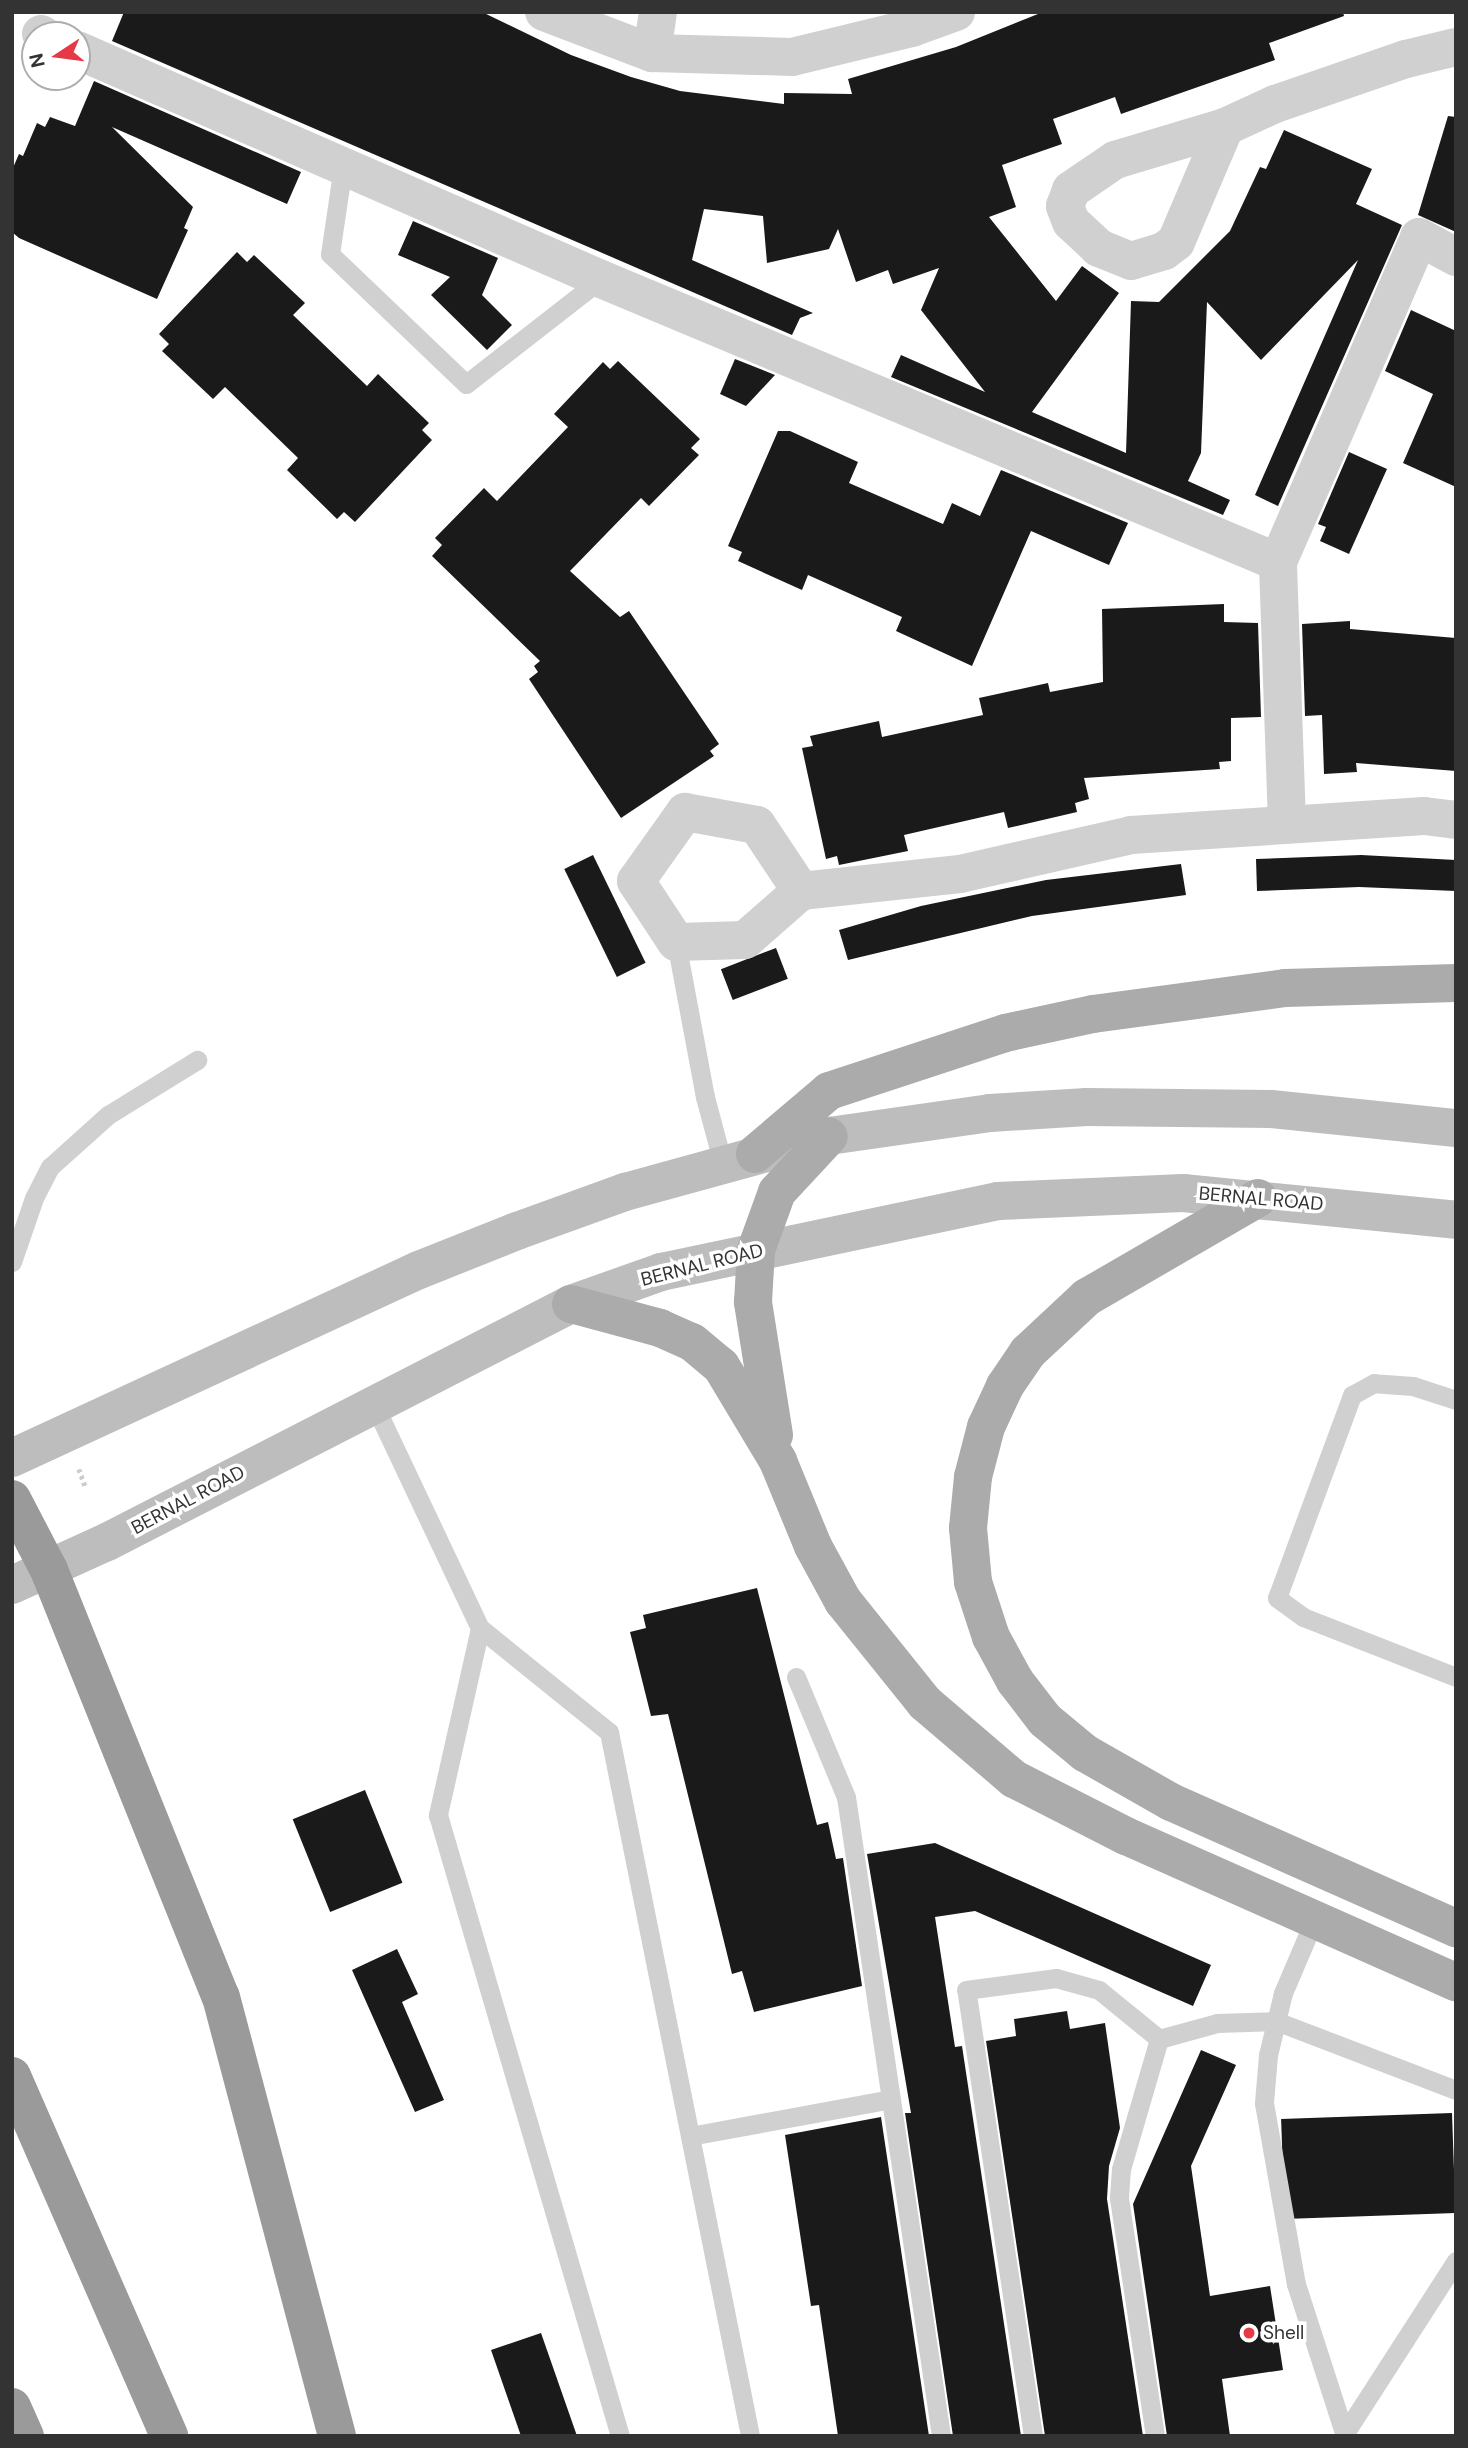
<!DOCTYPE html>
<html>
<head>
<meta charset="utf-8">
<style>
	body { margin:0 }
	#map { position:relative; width:1468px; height:2448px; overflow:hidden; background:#fff; font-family:"DM Sans",sans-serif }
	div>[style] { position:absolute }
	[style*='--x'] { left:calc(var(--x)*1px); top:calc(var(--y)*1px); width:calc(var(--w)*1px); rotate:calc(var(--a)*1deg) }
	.building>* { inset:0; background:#1a1a1a; transform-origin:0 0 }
	.path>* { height:4.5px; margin-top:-2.25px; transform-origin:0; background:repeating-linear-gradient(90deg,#cdcdcd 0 3.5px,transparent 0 7px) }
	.service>* { height:19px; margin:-9.5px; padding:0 9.5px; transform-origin:9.5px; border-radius:9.5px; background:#d0d0d0 }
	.minor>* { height:38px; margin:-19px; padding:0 19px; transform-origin:19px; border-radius:19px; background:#d0d0d0 }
	.secondary>* { height:38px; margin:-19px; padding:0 19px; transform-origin:19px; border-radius:19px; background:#bdbdbd }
	.primary>* { height:38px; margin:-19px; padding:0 19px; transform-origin:19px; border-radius:19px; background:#ababab }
	.motorway>* { height:38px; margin:-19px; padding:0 19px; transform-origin:19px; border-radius:19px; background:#9a9a9a }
	.dots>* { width:19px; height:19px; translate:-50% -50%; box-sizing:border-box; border:4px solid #fff; border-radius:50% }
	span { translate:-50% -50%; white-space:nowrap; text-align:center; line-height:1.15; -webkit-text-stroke:7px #fff; paint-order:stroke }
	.street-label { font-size:19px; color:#333 }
	.poi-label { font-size:19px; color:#333 }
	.left { translate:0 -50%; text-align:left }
	.frame { position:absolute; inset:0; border:14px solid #333; pointer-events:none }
	.north { position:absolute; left:21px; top:21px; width:70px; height:70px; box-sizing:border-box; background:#fff; border:2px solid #adadad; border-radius:50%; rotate:257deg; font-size:19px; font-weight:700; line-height:28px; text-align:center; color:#333 }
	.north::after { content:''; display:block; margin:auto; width:24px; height:32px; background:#e63946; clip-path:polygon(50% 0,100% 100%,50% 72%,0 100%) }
</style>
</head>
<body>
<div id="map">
	<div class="building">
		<div style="clip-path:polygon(124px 12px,482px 12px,571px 55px,631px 77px,680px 91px,784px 104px,784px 93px,852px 94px,848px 79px,956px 47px,1043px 12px,1343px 12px,1344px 16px,1269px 43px,1275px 60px,1121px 114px,1115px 97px,1053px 119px,1062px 144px,1002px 165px,1016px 207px,989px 217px,1056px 301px,1082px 266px,1119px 293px,1032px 412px,1126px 453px,1131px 301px,1159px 302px,1230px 231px,1260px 167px,1266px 169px,1284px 130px,1372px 169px,1356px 204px,1402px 225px,1278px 506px,1255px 495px,1358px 260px,1261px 360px,1207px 302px,1201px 453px,1188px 481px,1230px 500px,1223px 515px,891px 377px,901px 355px,985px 392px,921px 310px,939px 268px,893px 284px,888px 270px,856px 282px,838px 229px,829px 249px,767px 263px,763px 216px,704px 209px,692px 260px,813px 313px,800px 318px,792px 335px,112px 41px)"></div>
		<div style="clip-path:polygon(94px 81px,301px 172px,287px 204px,112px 127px,193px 207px,184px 228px,188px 230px,157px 299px,19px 238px,12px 232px,12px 170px,19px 154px,23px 156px,37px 123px,45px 127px,50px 117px,75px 126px)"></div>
		<div style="clip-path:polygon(1448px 116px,1456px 117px,1456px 232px,1418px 215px)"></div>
		<div style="clip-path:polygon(413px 221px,498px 258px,482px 295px,512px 325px,487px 350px,431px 295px,450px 277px,398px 255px)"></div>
		<div style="clip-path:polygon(237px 252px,247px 262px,254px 255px,305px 303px,293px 315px,367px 386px,378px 374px,429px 423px,422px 430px,432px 440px,355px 522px,344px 512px,337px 519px,287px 470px,298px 458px,225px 387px,213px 399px,162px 351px,169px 344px,159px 334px)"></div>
		<div style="clip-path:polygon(1411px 310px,1456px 331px,1456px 487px,1403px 463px,1433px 394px,1385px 371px)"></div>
		<div style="clip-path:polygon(735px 359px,775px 375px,746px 406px,720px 394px)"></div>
		<div style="clip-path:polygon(618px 361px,700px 439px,691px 448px,699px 455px,649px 506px,641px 498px,570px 571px,620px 617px,629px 611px,719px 744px,710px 751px,714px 756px,621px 818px,529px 679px,538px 672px,534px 666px,540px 661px,432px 556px,442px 545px,435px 538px,484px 488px,497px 501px,568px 427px,554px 414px,603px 362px,610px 369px)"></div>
		<div style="clip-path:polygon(778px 431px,790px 431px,858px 462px,849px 483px,943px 524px,952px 503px,980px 516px,1001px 470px,1128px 523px,1109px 565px,1031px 531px,972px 666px,896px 631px,902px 617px,808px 575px,802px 590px,738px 561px,742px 552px,728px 546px)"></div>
		<div style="clip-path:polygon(1349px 452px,1387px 469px,1349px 554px,1320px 541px,1326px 527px,1318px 524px)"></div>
		<div style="clip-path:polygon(1224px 604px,1224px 622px,1258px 623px,1261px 717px,1231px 718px,1231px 761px,1219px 762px,1220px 769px,1084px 778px,1089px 799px,1075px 803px,1077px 812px,1008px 828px,1004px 812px,904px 835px,908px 851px,839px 865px,837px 856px,826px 859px,802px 748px,813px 746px,810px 736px,879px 721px,882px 737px,983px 715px,979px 698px,1048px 683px,1050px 692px,1103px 682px,1102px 609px)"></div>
		<div style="clip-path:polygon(1350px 621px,1350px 629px,1456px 638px,1456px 771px,1356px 763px,1357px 772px,1324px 774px,1322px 715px,1305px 716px,1302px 624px)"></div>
		<div style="left:593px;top:855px;width:120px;height:32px;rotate:64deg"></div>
		<div style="clip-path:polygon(1361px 855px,1456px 860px,1456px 891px,1359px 887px,1257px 891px,1256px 859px)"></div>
		<div style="clip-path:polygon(1181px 864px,1186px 895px,1032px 916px,848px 960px,839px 930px,921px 906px,1046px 880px)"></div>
		<div style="left:776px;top:948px;width:33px;height:59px;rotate:69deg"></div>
		<div style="clip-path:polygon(757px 1588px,817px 1825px,828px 1822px,836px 1859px,843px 1858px,862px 1986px,754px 2012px,742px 1971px,732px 1974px,668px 1714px,651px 1716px,630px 1632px,646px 1628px,643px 1615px)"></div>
		<div style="left:365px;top:1790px;width:100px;height:78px;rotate:68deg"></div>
		<div style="clip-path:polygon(935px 1843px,1211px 1965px,1193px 2006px,975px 1911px,935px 1917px,955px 2047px,962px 2046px,1021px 2436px,953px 2436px,905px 2113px,911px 2113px,867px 1854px)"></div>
		<div style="clip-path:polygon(397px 1949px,418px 1994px,402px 2002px,444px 2100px,415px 2112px,352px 1970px)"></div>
		<div style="clip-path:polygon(1067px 2011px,1070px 2029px,1105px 2023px,1120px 2128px,1109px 2166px,1107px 2199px,1143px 2436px,1045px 2436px,986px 2041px,1016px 2036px,1014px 2019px)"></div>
		<div style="clip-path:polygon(1201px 2050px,1236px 2065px,1191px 2166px,1210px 2296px,1270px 2286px,1283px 2370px,1222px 2379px,1230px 2436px,1167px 2436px,1133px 2204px)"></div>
		<div style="left:1452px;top:2113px;width:100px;height:171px;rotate:88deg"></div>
		<div style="clip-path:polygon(881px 2117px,929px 2436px,838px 2436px,819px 2305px,811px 2306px,785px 2135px)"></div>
		<div style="clip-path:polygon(541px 2333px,577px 2436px,521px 2436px,491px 2350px)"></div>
	</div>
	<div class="path">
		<div style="--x:79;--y:1469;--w:20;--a:70"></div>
	</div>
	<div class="service">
		<div style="--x:343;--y:166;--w:89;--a:98.4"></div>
		<div style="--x:330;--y:254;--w:188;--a:43.7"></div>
		<div style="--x:466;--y:384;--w:171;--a:-37.9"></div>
		<div style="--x:676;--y:942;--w:158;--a:79.4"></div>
		<div style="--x:705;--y:1097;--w:69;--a:75"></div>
		<div style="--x:12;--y:1262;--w:68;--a:-71"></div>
		<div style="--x:34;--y:1198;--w:35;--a:-63"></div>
		<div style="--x:50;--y:1167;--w:78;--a:-41.9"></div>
		<div style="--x:108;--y:1115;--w:105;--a:-31.7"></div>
		<div style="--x:1456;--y:1400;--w:45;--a:-162"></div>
		<div style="--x:1413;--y:1386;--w:39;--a:-176"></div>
		<div style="--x:1374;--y:1383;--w:25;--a:151"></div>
		<div style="--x:1352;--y:1395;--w:216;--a:110.3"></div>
		<div style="--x:1277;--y:1598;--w:32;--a:36"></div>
		<div style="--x:1303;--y:1617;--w:164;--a:21.4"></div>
		<div style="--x:373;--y:1402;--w:250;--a:64.7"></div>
		<div style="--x:480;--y:1628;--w:192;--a:102.7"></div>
		<div style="--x:438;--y:1815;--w:647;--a:73.67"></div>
		<div style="--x:480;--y:1628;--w:166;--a:38.9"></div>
		<div style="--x:609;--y:1732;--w:718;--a:78.67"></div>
		<div style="--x:796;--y:1677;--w:130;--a:67.4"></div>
		<div style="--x:846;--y:1797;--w:646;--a:81.54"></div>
		<div style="--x:1315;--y:1918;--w:82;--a:113.1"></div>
		<div style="--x:1283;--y:1993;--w:64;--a:103.6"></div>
		<div style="--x:1268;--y:2055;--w:48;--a:94.8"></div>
		<div style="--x:1264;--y:2103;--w:184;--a:80"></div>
		<div style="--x:1296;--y:2284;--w:160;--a:72.1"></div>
		<div style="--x:690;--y:2136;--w:204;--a:-10.4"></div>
		<div style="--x:1345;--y:2433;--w:205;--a:-57.2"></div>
		<div style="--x:1033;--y:2436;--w:451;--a:-98.5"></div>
		<div style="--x:966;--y:1990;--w:91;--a:-7.6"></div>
		<div style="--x:1056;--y:1978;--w:45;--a:15.6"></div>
		<div style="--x:1099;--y:1990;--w:77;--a:39.2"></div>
		<div style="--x:1155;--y:2436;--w:242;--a:-98.6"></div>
		<div style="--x:1119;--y:2197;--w:28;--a:-86"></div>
		<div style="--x:1121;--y:2169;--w:135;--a:-73.7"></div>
		<div style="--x:1159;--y:2039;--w:60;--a:-15.4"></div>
		<div style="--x:1217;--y:2023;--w:59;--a:-1.9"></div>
		<div style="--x:1276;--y:2021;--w:193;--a:21"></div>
	</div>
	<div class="minor">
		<div style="--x:544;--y:12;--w:116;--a:20.8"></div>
		<div style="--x:652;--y:53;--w:140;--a:1.6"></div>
		<div style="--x:792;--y:57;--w:123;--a:-13.6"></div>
		<div style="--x:912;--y:28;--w:47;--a:-20"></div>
		<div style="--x:41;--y:34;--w:2;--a:27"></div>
		<div style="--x:77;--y:50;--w:572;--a:23.61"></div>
		<div style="--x:601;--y:279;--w:734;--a:22.69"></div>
		<div style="--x:652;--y:53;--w:41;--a:-81.7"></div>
		<div style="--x:1225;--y:127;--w:125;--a:113.1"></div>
		<div style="--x:1176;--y:242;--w:15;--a:143"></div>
		<div style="--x:1164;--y:251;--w:34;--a:163"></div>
		<div style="--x:1131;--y:261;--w:35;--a:-158"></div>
		<div style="--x:1099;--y:248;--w:38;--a:-137"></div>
		<div style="--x:1071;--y:222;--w:17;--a:-111"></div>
		<div style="--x:1065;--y:206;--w:17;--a:-69"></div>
		<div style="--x:1071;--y:190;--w:53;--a:-34.3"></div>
		<div style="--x:1115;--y:160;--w:115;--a:-16.7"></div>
		<div style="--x:1225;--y:127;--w:55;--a:-24.7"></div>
		<div style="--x:1275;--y:104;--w:139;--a:-19"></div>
		<div style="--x:1406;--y:59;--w:51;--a:-13.5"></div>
		<div style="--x:685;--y:812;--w:73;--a:10.2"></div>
		<div style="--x:757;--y:825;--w:79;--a:56.3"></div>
		<div style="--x:801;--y:891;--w:74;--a:138.8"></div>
		<div style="--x:745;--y:940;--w:69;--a:178.3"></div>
		<div style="--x:676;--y:942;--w:73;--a:-123.3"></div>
		<div style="--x:636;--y:881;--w:85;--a:-54.6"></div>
		<div style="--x:1287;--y:823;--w:261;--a:-92"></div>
		<div style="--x:1278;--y:562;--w:354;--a:-66.5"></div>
		<div style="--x:1419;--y:237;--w:42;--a:28.4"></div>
		<div style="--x:801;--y:891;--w:160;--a:-6.1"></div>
		<div style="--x:960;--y:874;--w:175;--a:-12.8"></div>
		<div style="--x:1131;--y:835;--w:294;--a:-3.7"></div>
		<div style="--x:1424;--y:816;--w:32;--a:7"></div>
	</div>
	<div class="secondary">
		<div style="--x:12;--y:1458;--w:448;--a:-24.8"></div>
		<div style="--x:419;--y:1270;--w:105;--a:-21.7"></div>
		<div style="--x:517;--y:1231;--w:115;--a:-19.9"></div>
		<div style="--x:625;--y:1192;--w:212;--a:-15.4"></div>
		<div style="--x:829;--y:1136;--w:163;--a:-8.1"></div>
		<div style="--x:990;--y:1113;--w:97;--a:-3.5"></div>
		<div style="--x:1087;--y:1107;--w:184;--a:0.6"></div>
		<div style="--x:1271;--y:1109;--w:186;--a:5.9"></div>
		<div style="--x:12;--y:1585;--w:104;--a:-24.4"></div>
		<div style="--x:107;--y:1542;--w:521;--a:-27.15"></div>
		<div style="--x:571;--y:1304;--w:96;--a:-19.6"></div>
		<div style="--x:661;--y:1272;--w:344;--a:-11.9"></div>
		<div style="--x:998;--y:1201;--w:185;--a:-2.5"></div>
		<div style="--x:1183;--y:1193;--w:274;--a:5.6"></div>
	</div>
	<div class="primary">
		<div style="--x:755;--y:1154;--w:97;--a:-40.4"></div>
		<div style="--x:829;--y:1091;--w:185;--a:-18.2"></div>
		<div style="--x:1005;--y:1033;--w:90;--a:-12.2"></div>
		<div style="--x:1093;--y:1014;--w:194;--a:-7.7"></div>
		<div style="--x:1285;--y:988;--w:171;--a:-1.7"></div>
		<div style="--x:1258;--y:1198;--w:198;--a:149.9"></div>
		<div style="--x:1087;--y:1297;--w:81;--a:137"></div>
		<div style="--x:1028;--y:1352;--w:41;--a:124.1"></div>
		<div style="--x:1005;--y:1386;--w:45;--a:114.9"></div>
		<div style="--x:986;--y:1427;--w:52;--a:104.6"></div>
		<div style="--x:973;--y:1477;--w:51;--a:95.6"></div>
		<div style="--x:968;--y:1528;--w:54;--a:84.7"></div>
		<div style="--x:973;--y:1582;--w:58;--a:71.9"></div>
		<div style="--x:991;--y:1637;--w:50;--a:61.4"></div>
		<div style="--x:1015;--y:1681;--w:49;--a:52.4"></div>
		<div style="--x:1045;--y:1720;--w:52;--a:39.5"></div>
		<div style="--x:1085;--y:1753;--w:99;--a:29.7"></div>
		<div style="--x:1171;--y:1802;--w:312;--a:23.9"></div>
		<div style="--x:571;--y:1304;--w:92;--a:15.1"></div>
		<div style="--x:660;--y:1328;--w:35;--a:24"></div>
		<div style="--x:692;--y:1342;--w:38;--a:40"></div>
		<div style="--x:721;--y:1366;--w:111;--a:59"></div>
		<div style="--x:778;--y:1461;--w:92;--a:67.6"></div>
		<div style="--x:813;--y:1546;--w:63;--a:61.4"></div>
		<div style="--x:843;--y:1601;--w:131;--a:51.2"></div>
		<div style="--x:925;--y:1703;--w:117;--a:40.5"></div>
		<div style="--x:1014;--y:1779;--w:126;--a:27"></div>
		<div style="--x:1126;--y:1836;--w:361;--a:23.9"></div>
		<div style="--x:774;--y:1435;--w:135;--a:-99"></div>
		<div style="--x:753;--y:1302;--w:52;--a:-86.7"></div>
		<div style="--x:756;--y:1250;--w:62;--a:-70.1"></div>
		<div style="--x:777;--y:1192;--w:76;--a:-47.1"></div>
	</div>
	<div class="motorway">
		<div style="--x:12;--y:1499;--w:80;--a:62.5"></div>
		<div style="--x:49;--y:1570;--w:460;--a:68.1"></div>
		<div style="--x:221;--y:1997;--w:454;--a:75.2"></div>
		<div style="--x:12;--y:2076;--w:393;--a:66.4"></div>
		<div style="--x:12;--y:2407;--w:32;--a:66"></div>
	</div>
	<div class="dots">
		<div style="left:1249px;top:2333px;background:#e63946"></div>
	</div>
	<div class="street-label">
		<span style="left:1261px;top:1199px;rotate:5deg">BERNAL ROAD</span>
		<span style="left:702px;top:1265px;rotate:-14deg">BERNAL ROAD</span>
		<span style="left:188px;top:1500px;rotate:-28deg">BERNAL ROAD</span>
	</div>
	<div class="poi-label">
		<span class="left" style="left:1263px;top:2333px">Shell</span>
	</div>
	<div class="frame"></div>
	<div class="north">N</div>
</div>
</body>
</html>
